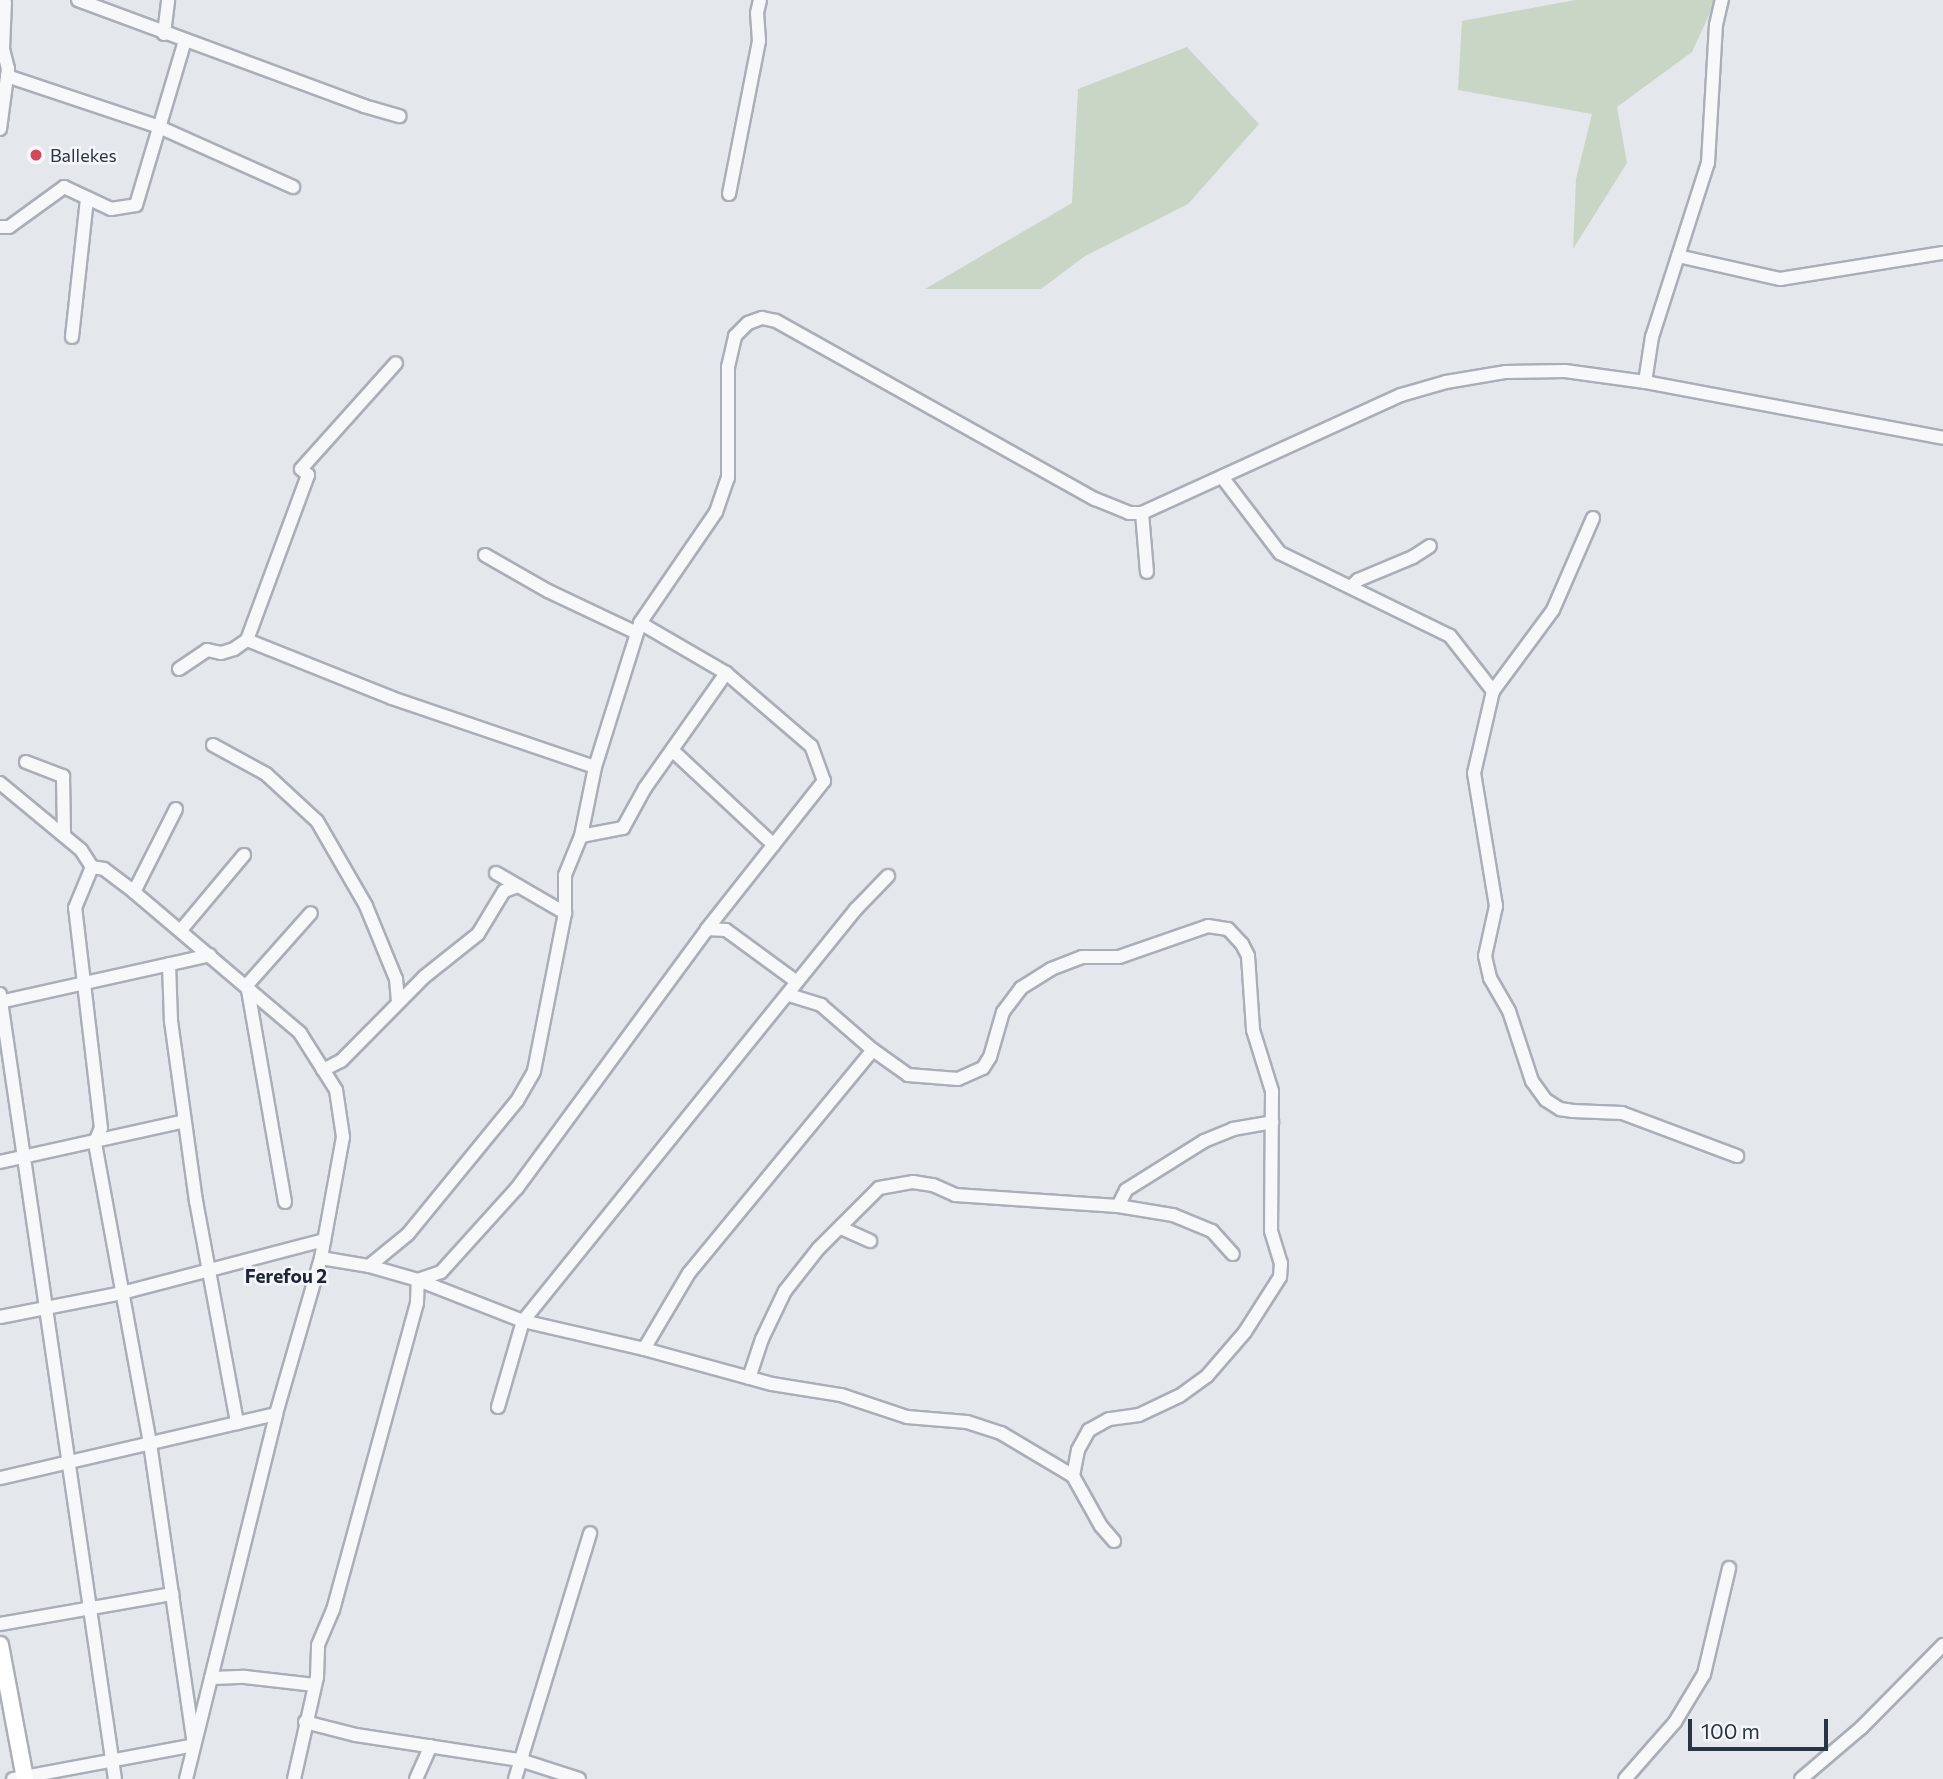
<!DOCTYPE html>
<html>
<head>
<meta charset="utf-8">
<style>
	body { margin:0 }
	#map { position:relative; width:1943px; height:1779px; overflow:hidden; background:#e4e7ec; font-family:Commissioner,sans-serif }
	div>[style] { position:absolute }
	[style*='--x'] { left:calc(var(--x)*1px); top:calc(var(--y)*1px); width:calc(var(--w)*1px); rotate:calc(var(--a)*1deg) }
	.green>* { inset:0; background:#c9d6c5 }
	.roads { filter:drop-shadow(2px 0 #a9aeb7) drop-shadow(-2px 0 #a9aeb7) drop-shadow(0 2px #a9aeb7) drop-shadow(0 -2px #a9aeb7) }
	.minor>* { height:12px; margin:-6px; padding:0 6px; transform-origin:6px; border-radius:6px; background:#f7f8fa }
	.major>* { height:16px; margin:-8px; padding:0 8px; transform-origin:8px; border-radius:8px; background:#fff }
	.dots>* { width:19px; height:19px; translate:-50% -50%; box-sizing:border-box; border:4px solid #f4f6f9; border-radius:50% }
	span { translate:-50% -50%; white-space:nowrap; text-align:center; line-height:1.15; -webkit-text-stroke:5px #f4f6f9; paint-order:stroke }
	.poi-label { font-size:18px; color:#2b3445 }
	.left { translate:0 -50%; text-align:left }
	.neighbourhood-label { font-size:19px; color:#1d2536; font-weight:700 }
	.scale { position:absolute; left:1688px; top:1719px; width:140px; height:32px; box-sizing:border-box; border:4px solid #2b3445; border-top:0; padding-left:9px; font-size:21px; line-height:24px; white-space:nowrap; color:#2b3445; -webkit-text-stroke:5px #f4f6f9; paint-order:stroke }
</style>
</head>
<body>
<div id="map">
	<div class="green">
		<i style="clip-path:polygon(1575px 0,1716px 0,1692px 52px,1617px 107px,1627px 163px,1573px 249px,1576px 179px,1592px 114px,1458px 90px,1462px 21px)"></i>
		<i style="clip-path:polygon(1187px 47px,1259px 124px,1188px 204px,1085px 256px,1041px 289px,925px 289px,1072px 203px,1078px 89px)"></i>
	</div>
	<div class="roads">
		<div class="minor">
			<i style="--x:78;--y:0;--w:305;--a:20.3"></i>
			<i style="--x:364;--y:106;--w:37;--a:16"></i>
			<i style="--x:164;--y:34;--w:34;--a:-83"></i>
			<i style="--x:7;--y:76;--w:160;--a:18.5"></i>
			<i style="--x:159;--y:127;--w:147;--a:24.1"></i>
			<i style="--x:0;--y:129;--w:61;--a:-82.4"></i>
			<i style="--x:8;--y:69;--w:21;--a:-104"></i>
			<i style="--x:3;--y:49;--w:47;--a:-87.6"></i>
			<i style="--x:729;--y:194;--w:156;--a:-78.9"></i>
			<i style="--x:759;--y:41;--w:28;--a:-94"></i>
			<i style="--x:757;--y:13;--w:13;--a:-77"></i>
			<i style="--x:0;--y:227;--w:9;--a:0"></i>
			<i style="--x:9;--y:227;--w:68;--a:-36"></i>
			<i style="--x:64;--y:187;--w:52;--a:25.1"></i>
			<i style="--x:111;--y:209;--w:25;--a:-9"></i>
			<i style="--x:136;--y:205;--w:171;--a:-73.4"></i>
			<i style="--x:1678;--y:256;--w:105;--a:12.7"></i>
			<i style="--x:1780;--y:279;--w:165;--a:-9.1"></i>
			<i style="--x:72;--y:337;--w:139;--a:-83.8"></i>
			<i style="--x:1645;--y:382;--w:46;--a:-81.2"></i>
			<i style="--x:1652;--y:337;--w:183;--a:-72.2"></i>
			<i style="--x:1708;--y:163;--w:138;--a:-86.7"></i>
			<i style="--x:1716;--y:25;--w:26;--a:-77"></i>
			<i style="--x:1222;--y:477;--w:96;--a:52.7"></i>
			<i style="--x:1280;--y:553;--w:189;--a:26"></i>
			<i style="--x:1450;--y:636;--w:70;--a:52"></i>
			<i style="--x:1142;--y:513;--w:59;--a:85.2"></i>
			<i style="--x:1593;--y:518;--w:100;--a:113.5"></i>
			<i style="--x:1553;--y:610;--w:101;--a:126.5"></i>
			<i style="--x:1493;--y:691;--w:84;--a:103"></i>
			<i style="--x:1474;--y:773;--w:135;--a:80.6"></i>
			<i style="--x:1496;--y:906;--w:51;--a:102.4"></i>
			<i style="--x:1485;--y:956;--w:23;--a:77"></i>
			<i style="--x:1490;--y:978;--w:38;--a:60"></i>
			<i style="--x:1509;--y:1011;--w:74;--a:71.8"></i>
			<i style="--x:1532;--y:1081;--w:24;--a:54"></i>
			<i style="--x:1546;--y:1100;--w:17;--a:33"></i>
			<i style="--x:1560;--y:1109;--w:13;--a:9"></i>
			<i style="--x:1573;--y:1111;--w:49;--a:2.3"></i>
			<i style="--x:1622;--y:1113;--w:123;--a:20.5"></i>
			<i style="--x:485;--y:555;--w:73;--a:29.7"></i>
			<i style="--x:548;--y:591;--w:98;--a:25.3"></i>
			<i style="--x:1351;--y:587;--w:10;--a:-45"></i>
			<i style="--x:1358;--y:580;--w:60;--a:-22.7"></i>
			<i style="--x:1413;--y:557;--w:20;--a:-33"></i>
			<i style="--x:247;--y:640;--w:156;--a:21.8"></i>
			<i style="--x:392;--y:698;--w:214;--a:18.8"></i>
			<i style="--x:179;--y:669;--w:34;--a:-34"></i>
			<i style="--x:207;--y:650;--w:14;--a:12"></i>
			<i style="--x:221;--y:653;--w:14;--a:-17"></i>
			<i style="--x:234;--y:649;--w:16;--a:-35"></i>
			<i style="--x:247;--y:640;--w:176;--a:-69.7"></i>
			<i style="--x:308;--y:475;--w:9;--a:-139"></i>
			<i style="--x:301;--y:469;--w:142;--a:-48.1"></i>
			<i style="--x:213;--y:745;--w:60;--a:28.7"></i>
			<i style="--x:266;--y:774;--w:69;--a:42.7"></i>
			<i style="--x:317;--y:821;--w:98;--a:60"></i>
			<i style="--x:366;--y:906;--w:79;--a:67.7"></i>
			<i style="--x:396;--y:979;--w:23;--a:85"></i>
			<i style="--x:672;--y:750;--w:139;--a:43"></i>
			<i style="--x:26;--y:762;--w:40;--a:21"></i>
			<i style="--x:63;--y:776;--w:59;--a:89"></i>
			<i style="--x:0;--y:783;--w:105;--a:39.6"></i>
			<i style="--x:81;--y:850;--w:20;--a:57"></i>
			<i style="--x:92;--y:867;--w:12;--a:9"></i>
			<i style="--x:104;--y:869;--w:38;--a:37"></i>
			<i style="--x:134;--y:892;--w:218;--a:40.3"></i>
			<i style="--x:300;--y:1033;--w:67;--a:57.7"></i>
			<i style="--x:336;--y:1090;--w:48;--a:81.5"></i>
			<i style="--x:343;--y:1137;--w:123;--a:100.3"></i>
			<i style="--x:321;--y:1258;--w:162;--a:106.1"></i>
			<i style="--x:276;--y:1414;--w:283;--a:166.9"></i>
			<i style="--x:581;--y:836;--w:43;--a:-10.8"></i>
			<i style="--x:623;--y:828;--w:46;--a:-61.2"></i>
			<i style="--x:645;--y:788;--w:141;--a:-54.8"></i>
			<i style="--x:496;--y:873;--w:80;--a:30.1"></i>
			<i style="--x:134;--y:892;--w:93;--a:-63.2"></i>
			<i style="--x:707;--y:929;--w:19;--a:3"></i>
			<i style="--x:726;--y:930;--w:88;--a:36.2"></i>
			<i style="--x:181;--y:930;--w:98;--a:-50"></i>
			<i style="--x:169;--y:964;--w:57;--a:88"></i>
			<i style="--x:171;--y:1021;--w:182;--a:82.1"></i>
			<i style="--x:196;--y:1201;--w:226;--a:79.5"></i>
			<i style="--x:0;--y:994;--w:793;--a:81.67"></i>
			<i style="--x:789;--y:995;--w:34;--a:17"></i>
			<i style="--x:821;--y:1005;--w:69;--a:40.9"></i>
			<i style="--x:873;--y:1050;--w:43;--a:35.5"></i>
			<i style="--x:908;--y:1075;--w:50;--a:4.6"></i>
			<i style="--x:958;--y:1079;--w:27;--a:-24"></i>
			<i style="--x:983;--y:1068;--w:13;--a:-58"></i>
			<i style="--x:990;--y:1057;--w:47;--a:-73.9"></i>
			<i style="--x:1003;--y:1012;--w:30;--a:-53"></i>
			<i style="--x:1021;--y:988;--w:36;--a:-32"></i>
			<i style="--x:1051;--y:969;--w:33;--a:-21"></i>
			<i style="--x:1082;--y:957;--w:37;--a:0"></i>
			<i style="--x:1119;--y:957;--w:94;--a:-19.2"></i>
			<i style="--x:1208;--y:926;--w:20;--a:9"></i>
			<i style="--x:1228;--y:929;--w:21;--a:47"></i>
			<i style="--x:1242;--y:944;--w:13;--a:63"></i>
			<i style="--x:1248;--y:956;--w:74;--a:86.1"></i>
			<i style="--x:1253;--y:1030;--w:64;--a:72.7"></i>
			<i style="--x:1272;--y:1091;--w:140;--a:90.4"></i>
			<i style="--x:1271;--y:1231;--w:34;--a:73"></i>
			<i style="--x:1281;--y:1263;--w:14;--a:94"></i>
			<i style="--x:1280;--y:1277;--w:65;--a:122.5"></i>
			<i style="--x:1245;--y:1332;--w:58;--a:130.8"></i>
			<i style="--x:1207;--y:1376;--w:34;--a:144"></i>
			<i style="--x:1179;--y:1396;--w:44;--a:154.6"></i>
			<i style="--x:1139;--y:1415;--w:30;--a:172"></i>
			<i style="--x:1109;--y:1419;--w:23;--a:151"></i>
			<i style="--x:1089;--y:1430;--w:23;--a:119"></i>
			<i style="--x:1078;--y:1450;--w:26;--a:101"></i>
			<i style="--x:0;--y:1002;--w:215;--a:-12.6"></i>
			<i style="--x:323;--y:1070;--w:20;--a:-27"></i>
			<i style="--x:341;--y:1061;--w:118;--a:-45.3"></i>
			<i style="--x:424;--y:977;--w:69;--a:-38.5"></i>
			<i style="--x:478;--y:934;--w:50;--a:-58.8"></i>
			<i style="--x:504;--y:891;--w:15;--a:-20"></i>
			<i style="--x:0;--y:1162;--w:189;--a:-12.5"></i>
			<i style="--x:285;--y:1202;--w:220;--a:-99.9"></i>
			<i style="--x:247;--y:985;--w:96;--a:-48.4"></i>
			<i style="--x:1118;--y:1206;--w:18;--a:-63"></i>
			<i style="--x:1126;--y:1190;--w:92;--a:-32.1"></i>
			<i style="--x:1204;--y:1141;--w:31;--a:-22"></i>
			<i style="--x:1233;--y:1129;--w:40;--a:-10"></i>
			<i style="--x:841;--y:1228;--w:32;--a:24"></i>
			<i style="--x:321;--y:1258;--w:49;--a:9.5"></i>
			<i style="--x:369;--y:1266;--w:51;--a:15.9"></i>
			<i style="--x:418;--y:1280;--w:113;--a:21.3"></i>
			<i style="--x:523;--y:1321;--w:124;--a:13"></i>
			<i style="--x:644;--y:1349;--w:133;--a:15.3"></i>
			<i style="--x:772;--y:1384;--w:70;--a:9.1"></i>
			<i style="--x:841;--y:1395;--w:70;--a:18.4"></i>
			<i style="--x:907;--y:1417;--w:60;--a:4.8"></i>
			<i style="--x:967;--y:1422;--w:36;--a:18"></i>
			<i style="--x:1001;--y:1433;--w:84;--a:30.8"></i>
			<i style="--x:1073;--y:1476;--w:57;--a:60.8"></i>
			<i style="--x:1101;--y:1526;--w:20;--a:49"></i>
			<i style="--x:369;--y:1266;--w:50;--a:-39.4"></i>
			<i style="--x:408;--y:1234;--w:172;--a:-50.7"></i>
			<i style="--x:517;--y:1101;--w:34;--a:-60"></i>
			<i style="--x:534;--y:1071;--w:161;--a:-78.9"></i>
			<i style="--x:565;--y:913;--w:38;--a:-90"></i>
			<i style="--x:565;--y:875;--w:42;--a:-67.7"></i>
			<i style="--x:581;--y:836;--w:70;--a:-78.5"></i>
			<i style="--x:595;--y:767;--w:151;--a:-72.6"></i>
			<i style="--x:640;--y:623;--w:135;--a:-55.6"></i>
			<i style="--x:716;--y:512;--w:36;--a:-71"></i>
			<i style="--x:728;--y:478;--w:111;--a:-90"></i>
			<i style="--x:728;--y:367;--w:32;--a:-77"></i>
			<i style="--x:735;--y:336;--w:18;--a:-45"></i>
			<i style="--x:748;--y:323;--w:15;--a:-20"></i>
			<i style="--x:762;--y:318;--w:14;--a:12"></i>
			<i style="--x:776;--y:321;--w:365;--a:29.2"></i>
			<i style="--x:1095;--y:499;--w:37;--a:22"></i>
			<i style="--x:1129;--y:513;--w:13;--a:0"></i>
			<i style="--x:1142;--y:513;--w:285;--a:-24.5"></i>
			<i style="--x:1401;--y:395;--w:47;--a:-16.1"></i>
			<i style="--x:1446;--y:382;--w:61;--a:-9.5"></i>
			<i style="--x:1506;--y:372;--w:59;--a:-1"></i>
			<i style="--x:1565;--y:371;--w:81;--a:7.8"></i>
			<i style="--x:1645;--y:382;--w:303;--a:10.6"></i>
			<i style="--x:0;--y:1317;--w:124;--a:-11.1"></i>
			<i style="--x:122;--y:1293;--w:209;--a:-14.7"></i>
			<i style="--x:644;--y:1349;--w:88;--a:-59.4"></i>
			<i style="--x:689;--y:1273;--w:289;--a:-50.5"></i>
			<i style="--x:749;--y:1378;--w:41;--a:-71.6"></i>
			<i style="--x:762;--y:1339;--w:53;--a:-64.4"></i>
			<i style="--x:785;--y:1291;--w:53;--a:-51.8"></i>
			<i style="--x:818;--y:1249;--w:86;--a:-45"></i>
			<i style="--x:879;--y:1188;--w:35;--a:-10"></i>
			<i style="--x:913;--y:1182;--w:20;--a:9"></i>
			<i style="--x:933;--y:1185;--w:24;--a:24"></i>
			<i style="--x:955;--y:1195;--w:163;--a:3.9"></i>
			<i style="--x:1118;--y:1206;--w:56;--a:9.3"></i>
			<i style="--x:1173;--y:1215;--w:42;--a:22.3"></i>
			<i style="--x:1212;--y:1231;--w:31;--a:48"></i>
			<i style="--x:498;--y:1407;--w:90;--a:-73.8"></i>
			<i style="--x:523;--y:1321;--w:530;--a:-51.05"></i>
			<i style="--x:856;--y:909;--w:46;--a:-45.9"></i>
			<i style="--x:0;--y:1624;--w:175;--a:-9.9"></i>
			<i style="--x:211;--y:1678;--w:34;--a:-2"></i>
			<i style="--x:245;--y:1677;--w:70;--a:6.5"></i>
			<i style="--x:305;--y:1722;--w:53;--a:14.3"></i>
			<i style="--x:356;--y:1735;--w:166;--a:8.7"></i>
			<i style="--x:520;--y:1760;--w:62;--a:17.9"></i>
			<i style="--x:13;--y:1779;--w:184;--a:-10.6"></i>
			<i style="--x:194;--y:1745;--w:305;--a:-98.3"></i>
			<i style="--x:150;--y:1443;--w:306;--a:-100.4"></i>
			<i style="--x:95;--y:1142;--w:15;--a:-67"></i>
			<i style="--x:101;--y:1128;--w:222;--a:-96.7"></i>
			<i style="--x:75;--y:908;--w:44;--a:-67.5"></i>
			<i style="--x:186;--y:1779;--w:376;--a:-76.1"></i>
			<i style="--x:294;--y:1779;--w:105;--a:-77.3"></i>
			<i style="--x:317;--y:1677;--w:32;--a:-88"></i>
			<i style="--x:318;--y:1645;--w:38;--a:-67"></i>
			<i style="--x:333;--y:1610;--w:318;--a:-74.7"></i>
			<i style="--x:417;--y:1303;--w:23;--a:-88"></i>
			<i style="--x:418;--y:1280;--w:24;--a:-19"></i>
			<i style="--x:441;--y:1272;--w:113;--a:-47.9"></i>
			<i style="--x:517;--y:1188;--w:321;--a:-53.7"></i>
			<i style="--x:707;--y:929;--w:189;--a:-51.7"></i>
			<i style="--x:824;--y:781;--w:37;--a:-110"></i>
			<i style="--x:811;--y:746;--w:112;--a:-139.3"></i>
			<i style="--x:726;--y:673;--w:99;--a:-149.8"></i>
			<i style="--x:416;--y:1779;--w:36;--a:-66"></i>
			<i style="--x:515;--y:1779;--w:257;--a:-73"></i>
			<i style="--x:1625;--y:1779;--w:76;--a:-48.7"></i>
			<i style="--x:1675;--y:1722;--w:56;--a:-58.9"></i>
			<i style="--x:1704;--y:1674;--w:109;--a:-76.7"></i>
			<i style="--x:1801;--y:1779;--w:79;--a:-40.4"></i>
			<i style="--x:1861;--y:1728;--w:117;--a:-45.3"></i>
		</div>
		<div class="major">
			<i style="--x:0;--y:1645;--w:136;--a:79.4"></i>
		</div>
	</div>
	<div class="dots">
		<i style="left:36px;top:155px;background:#d1495b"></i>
	</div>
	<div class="poi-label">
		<span class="left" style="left:50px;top:155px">Ballekes</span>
	</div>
	<div class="neighbourhood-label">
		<span style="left:286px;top:1276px">Ferefou 2</span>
	</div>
	<div class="scale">100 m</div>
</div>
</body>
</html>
